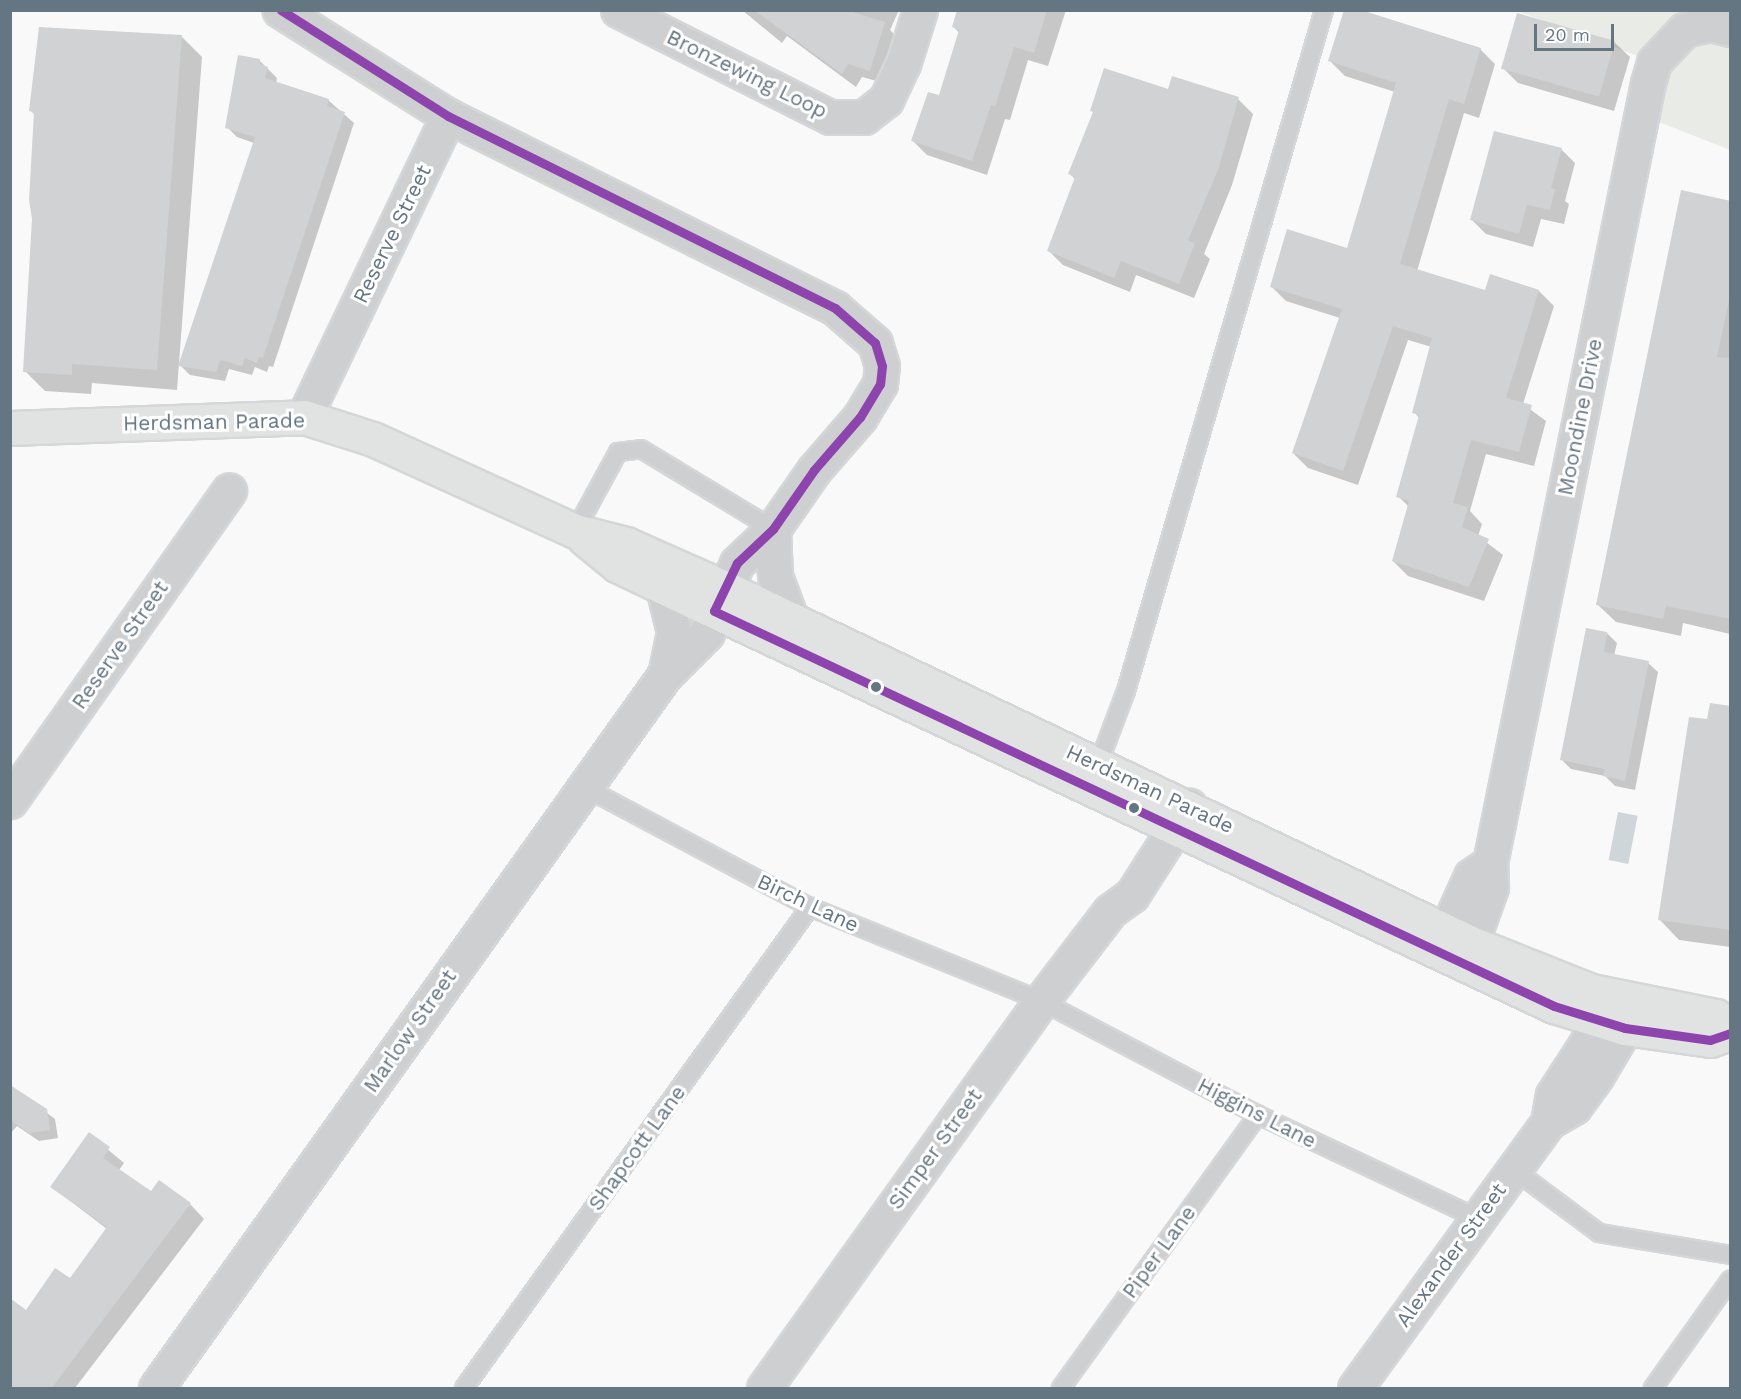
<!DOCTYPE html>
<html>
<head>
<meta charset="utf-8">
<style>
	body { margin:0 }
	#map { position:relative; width:1741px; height:1399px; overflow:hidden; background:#f9f9f9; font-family:"Work Sans",sans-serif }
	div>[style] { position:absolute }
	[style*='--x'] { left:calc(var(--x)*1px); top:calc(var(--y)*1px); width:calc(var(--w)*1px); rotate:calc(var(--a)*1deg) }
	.green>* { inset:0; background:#e8ebe6 }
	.water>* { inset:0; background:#ced6d9; transform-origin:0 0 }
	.shadow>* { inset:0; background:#0003 }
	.building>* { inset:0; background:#d0d2d3; transform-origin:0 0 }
	.roads { filter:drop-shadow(2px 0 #d5d6d7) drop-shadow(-2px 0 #d5d6d7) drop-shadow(0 2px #d5d6d7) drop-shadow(0 -2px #d5d6d7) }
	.lane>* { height:16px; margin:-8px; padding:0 8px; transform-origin:8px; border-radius:8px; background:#cecfd0 }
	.street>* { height:33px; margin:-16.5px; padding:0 16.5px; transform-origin:16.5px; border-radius:16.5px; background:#cecfd0 }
	.secondary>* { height:33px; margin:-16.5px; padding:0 16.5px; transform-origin:16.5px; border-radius:16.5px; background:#e1e2e2 }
	.bus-1>* { height:9px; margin:-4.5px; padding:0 4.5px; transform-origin:4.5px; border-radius:4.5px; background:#8e44ad }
	.dots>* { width:16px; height:16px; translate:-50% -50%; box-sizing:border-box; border:3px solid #fff; border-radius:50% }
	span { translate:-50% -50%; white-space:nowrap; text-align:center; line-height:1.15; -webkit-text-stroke:6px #fff; paint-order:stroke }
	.street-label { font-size:21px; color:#657683 }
	.frame { position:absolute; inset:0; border:12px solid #657683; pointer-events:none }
	.scale { position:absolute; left:1534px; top:24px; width:80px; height:27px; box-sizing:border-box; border:3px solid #657683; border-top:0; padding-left:8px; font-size:18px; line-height:21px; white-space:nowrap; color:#657683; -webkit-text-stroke:4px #fff; paint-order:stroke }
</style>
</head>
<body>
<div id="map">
	<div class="green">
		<i style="clip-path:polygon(1517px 11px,1730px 11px,1730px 150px,1659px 122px,1654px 62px)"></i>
	</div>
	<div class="water">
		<i style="left:1618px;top:812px;width:20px;height:49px;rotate:11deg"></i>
	</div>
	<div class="shadow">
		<i style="clip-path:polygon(742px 10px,835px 10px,849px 20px,854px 10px,899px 10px,890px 30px,897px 37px,884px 83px,862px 77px,856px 87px,787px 36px,782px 43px)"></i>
		<i style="clip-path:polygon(959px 10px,1066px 10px,1048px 66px,1028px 60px,1010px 120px,1005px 119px,987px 175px,927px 155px,913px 141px,940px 97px,959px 33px,954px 27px)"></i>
		<i style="clip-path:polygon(182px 37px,202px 57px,177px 390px,92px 383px,91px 394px,45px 391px,25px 371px,34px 219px,35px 115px,31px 111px)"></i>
		<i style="clip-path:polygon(1614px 42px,1630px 57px,1614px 111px,1518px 83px,1503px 68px)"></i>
		<i style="clip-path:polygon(1480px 49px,1495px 64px,1479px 118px,1464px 113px,1417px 271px,1486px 292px,1491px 276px,1539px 291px,1554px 306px,1523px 404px,1546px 421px,1534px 466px,1486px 454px,1470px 511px,1482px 524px,1478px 536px,1503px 555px,1484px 601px,1408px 576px,1393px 561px,1409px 507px,1398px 496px,1420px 419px,1414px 412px,1432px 347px,1408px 340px,1358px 485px,1308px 468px,1293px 453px,1340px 318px,1286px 301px,1271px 286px,1348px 250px,1395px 92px,1345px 76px,1330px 61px)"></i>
		<i style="clip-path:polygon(260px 61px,277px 78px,276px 83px,328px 100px,354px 123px,273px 367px,269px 366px,267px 372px,255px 367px,252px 375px,229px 369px,225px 381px,190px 375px,180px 365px,254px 143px,237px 137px,227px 127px)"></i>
		<i style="clip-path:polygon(1169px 91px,1238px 99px,1253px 114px,1232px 185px,1204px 254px,1210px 259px,1194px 298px,1136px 275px,1130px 292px,1063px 265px,1048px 250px,1076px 180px,1070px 174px)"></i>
		<i style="clip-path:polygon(1561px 149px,1575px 163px,1565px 201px,1569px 204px,1564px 224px,1541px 219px,1533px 247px,1486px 234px,1472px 220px)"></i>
		<i style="clip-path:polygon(1730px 202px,1730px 634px,1683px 623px,1681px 636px,1616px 622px,1598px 605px)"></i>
		<i style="clip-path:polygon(1607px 633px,1617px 643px,1614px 656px,1648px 663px,1658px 672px,1635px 790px,1615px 786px,1605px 776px,1571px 769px,1561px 759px)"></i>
		<i style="clip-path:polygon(1730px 708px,1730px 947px,1679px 940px,1659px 919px,1709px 721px)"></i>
		<i style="clip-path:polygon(10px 1085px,55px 1119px,58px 1138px,39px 1141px,17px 1126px,10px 1134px)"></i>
		<i style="clip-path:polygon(89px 1134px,124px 1163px,119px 1170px,152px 1193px,190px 1204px,204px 1219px,75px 1388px,10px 1388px,26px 1312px,70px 1280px,107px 1229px,52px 1187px)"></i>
	</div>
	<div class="building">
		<i style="clip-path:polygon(754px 10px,846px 10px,885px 22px,870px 71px,848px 64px,842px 74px)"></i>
		<i style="clip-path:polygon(957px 10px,1047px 10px,1034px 53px,1014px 47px,995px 107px,991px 105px,972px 161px,911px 141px,928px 92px,939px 95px,959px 30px,952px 27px)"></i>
		<i style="clip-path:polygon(1344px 10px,1361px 10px,1481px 48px,1464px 104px,1449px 99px,1400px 264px,1485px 290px,1490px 274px,1539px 290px,1506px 398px,1532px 405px,1519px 452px,1471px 440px,1453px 503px,1468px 507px,1462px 527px,1489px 539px,1469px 587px,1392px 561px,1409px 501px,1396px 497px,1419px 415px,1412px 413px,1432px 338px,1393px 326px,1343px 471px,1292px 453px,1342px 309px,1270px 287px,1287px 229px,1347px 248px,1396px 83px,1328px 61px)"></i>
		<i style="left:1517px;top:13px;width:102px;height:58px;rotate:16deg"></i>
		<i style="clip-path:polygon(39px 27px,182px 35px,157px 370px,72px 364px,72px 375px,23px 372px,32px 219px,29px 200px,34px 112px,29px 111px)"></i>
		<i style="clip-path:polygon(238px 55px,260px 59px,260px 64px,268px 67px,265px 78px,329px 99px,327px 106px,345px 112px,263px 358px,259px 357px,257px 363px,245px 358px,242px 366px,220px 360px,216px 372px,178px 366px,255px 137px,225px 128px)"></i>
		<i style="clip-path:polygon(1104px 68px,1168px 89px,1172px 76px,1239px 97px,1218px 170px,1188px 240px,1195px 243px,1179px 284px,1121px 261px,1114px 278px,1047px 251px,1075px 177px,1068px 174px,1093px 112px,1090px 111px)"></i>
		<i style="clip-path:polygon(1494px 131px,1562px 148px,1551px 188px,1555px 189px,1550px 210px,1527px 205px,1519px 234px,1470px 220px)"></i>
		<i style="clip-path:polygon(1681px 190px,1731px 201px,1731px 291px,1717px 357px,1731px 358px,1731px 619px,1666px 606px,1663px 619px,1596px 605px)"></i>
		<i style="clip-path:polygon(1586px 628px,1607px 632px,1604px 652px,1649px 661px,1625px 781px,1603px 776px,1605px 769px,1560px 760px)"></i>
		<i style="clip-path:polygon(1710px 703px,1731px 706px,1731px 930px,1658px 920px,1689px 717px,1707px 719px)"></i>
		<i style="clip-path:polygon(10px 1085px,47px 1109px,50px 1130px,29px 1133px,10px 1120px)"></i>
		<i style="clip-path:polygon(89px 1132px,110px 1147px,103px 1158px,151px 1191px,159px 1180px,191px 1203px,51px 1389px,10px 1389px,10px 1298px,26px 1310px,55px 1268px,70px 1278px,107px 1227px,50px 1187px)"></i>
	</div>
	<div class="roads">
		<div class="lane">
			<i style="--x:575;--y:531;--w:90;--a:-61.4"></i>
			<i style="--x:618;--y:452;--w:23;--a:-7"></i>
			<i style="--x:641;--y:449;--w:154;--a:31.2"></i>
			<i style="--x:1098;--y:765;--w:79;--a:-69.3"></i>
			<i style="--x:1126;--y:691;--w:709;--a:-73.79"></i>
			<i style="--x:584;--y:787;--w:256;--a:28"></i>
			<i style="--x:810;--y:907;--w:249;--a:22.1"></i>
			<i style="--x:1041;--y:1001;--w:245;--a:27.7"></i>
			<i style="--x:1258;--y:1115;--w:242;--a:25.2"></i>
			<i style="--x:1513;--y:1169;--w:107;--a:36.7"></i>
			<i style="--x:1599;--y:1233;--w:133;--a:9.5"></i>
			<i style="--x:464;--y:1388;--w:593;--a:-54.27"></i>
			<i style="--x:1061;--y:1388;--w:337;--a:-54.2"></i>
			<i style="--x:1653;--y:1388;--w:133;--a:-54.5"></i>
		</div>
		<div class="street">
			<i style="--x:618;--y:10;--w:237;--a:26.8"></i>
			<i style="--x:830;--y:117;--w:34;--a:0"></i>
			<i style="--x:864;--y:117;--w:28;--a:-38"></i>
			<i style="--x:886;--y:100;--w:40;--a:-65"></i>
			<i style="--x:903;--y:64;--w:57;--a:-72.5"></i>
			<i style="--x:304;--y:417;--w:334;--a:-64.4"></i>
			<i style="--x:773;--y:529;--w:47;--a:87.6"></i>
			<i style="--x:775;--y:576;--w:46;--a:69.6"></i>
			<i style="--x:663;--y:587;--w:46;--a:76.3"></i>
			<i style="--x:674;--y:632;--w:44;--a:101.8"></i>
			<i style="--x:10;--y:801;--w:380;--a:-54.8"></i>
			<i style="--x:1437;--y:951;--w:82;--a:-65.6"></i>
			<i style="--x:1471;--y:876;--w:23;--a:-34"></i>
			<i style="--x:1464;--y:963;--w:81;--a:-70.4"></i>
			<i style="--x:1491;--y:887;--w:24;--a:-92"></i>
			<i style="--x:1490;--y:863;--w:796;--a:-78.55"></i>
			<i style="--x:1648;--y:83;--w:22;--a:-74"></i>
			<i style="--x:1654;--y:62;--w:44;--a:-46.8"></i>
			<i style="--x:1684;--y:30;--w:28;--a:-13"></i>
			<i style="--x:1711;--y:24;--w:20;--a:15"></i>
			<i style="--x:1548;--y:1122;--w:27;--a:-80"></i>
			<i style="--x:1553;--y:1095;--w:61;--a:-57.1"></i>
			<i style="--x:1586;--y:1044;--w:53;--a:-65.4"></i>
			<i style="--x:156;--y:1388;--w:876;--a:-54.48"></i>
			<i style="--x:665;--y:675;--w:59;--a:-45"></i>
			<i style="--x:707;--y:633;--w:76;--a:-66.8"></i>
			<i style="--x:737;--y:563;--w:50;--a:-43.4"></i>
			<i style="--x:773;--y:529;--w:72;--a:-55.2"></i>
			<i style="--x:814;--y:470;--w:70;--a:-49"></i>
			<i style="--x:860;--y:417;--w:39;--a:-59"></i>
			<i style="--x:880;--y:384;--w:18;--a:-84"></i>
			<i style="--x:882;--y:366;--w:24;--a:-107"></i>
			<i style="--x:875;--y:343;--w:53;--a:-138.8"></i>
			<i style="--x:835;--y:308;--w:432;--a:-153.6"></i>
			<i style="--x:448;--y:116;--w:199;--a:-147.8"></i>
			<i style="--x:764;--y:1388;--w:476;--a:-54.4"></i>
			<i style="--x:1041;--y:1001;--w:113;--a:-52.5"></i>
			<i style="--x:1110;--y:911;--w:27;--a:-36"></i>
			<i style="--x:1132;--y:895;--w:106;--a:-57.4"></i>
			<i style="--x:1355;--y:1388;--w:329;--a:-54"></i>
			<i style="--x:1548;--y:1122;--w:30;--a:-30"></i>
			<i style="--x:1574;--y:1107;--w:39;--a:-54"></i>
			<i style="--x:1597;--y:1075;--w:55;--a:-59.2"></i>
			<i style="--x:1625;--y:1028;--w:27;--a:-70"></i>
		</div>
		<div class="secondary">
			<i style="--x:10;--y:428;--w:294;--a:-2.1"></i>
			<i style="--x:304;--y:417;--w:72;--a:17.7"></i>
			<i style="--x:373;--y:439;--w:222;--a:24.5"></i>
			<i style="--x:575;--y:531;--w:53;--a:14.3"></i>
			<i style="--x:626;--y:544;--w:108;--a:24"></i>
			<i style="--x:725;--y:588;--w:826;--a:25.45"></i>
			<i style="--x:1471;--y:943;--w:129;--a:21.8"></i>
			<i style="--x:1591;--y:991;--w:127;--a:11.3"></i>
			<i style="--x:1716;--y:1016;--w:17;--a:33"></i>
			<i style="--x:584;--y:538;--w:43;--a:39.3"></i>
			<i style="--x:617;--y:565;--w:51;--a:25.6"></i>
			<i style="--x:663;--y:587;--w:985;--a:25.19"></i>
			<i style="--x:1554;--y:1006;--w:74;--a:17.2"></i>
			<i style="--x:1625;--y:1028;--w:86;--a:8"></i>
			<i style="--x:1710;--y:1040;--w:21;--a:-19"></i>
		</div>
	</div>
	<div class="bus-1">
		<i style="--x:281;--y:10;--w:198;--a:32.4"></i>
		<i style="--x:448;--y:116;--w:432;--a:26.4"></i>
		<i style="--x:835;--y:308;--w:53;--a:41.2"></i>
		<i style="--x:875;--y:343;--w:24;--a:73"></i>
		<i style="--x:882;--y:366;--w:18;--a:96"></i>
		<i style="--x:880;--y:384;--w:39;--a:121"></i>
		<i style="--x:860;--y:417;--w:70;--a:131"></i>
		<i style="--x:814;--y:470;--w:72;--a:124.8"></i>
		<i style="--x:773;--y:529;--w:50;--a:136.6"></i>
		<i style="--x:737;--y:563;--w:53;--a:115.6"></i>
		<i style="--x:714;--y:611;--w:928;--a:25.18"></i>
		<i style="--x:1554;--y:1006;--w:74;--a:17.2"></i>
		<i style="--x:1625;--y:1028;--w:86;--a:8"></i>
		<i style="--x:1710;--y:1040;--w:21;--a:-19"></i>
	</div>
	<div class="dots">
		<i style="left:876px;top:687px;background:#657683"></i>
		<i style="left:1134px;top:808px;background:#657683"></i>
	</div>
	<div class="street-label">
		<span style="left:747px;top:74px;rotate:26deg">Bronzewing Loop</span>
		<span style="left:392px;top:234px;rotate:-64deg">Reserve Street</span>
		<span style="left:1580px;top:417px;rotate:-79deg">Moondine Drive</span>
		<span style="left:214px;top:422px;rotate:-1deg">Herdsman Parade</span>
		<span style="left:120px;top:645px;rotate:-55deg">Reserve Street</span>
		<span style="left:1150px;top:789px;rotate:25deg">Herdsman Parade</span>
		<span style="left:808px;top:903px;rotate:25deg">Birch Lane</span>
		<span style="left:410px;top:1031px;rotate:-55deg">Marlow Street</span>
		<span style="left:1257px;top:1113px;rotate:27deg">Higgins Lane</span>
		<span style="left:637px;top:1148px;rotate:-54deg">Shapcott Lane</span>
		<span style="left:935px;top:1149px;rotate:-54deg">Simper Street</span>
		<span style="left:1159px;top:1252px;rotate:-54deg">Piper Lane</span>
		<span style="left:1451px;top:1255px;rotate:-54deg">Alexander Street</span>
	</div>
	<div class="frame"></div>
	<div class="scale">20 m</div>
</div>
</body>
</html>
